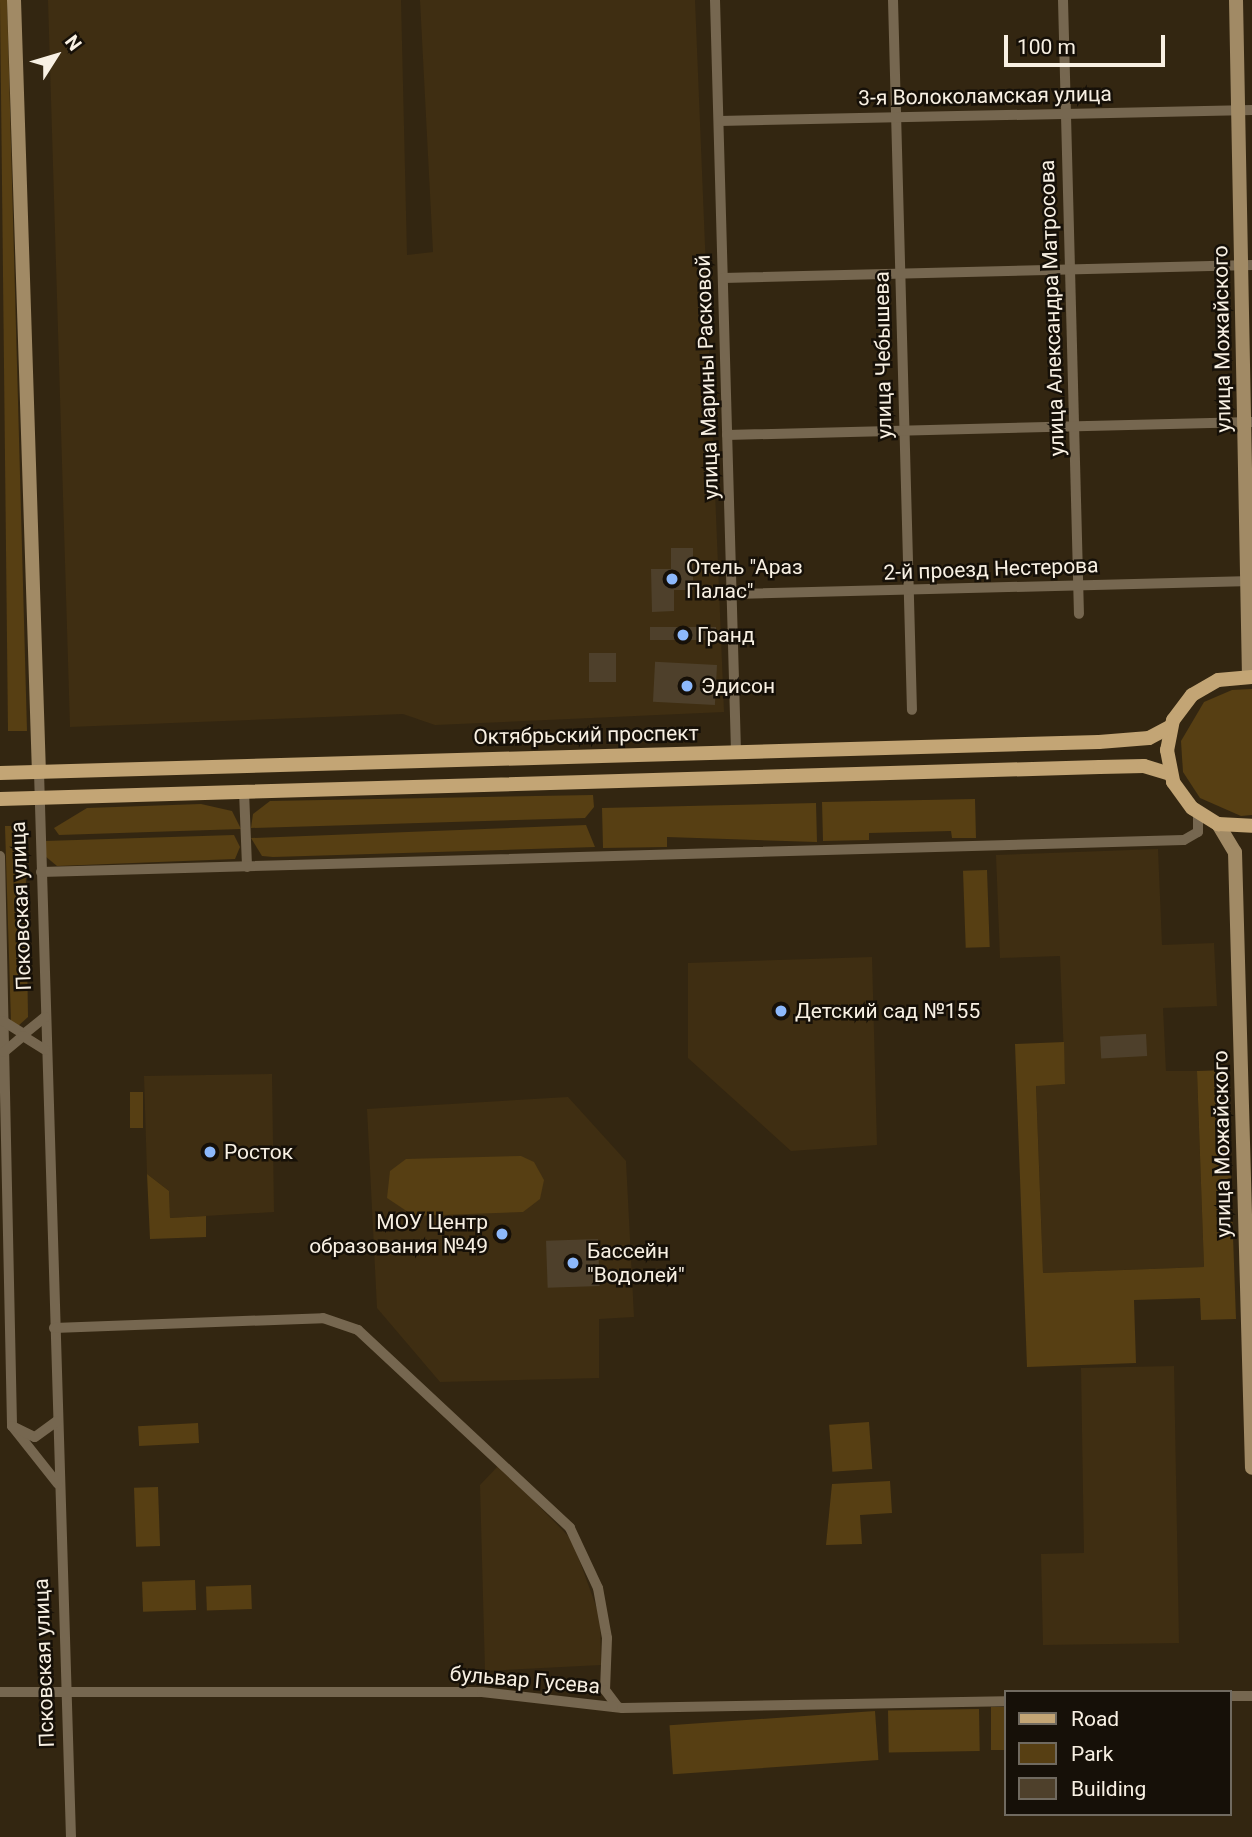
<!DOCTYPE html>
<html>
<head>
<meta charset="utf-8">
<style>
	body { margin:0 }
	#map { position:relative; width:1252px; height:1837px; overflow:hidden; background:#332611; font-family:Roboto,sans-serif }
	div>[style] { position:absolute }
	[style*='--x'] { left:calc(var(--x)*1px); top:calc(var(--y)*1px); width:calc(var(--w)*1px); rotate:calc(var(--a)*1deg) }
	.built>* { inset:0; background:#3f2e12 }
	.green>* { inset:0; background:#573f13; transform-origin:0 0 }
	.building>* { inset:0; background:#4e402b; transform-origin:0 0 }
	.street>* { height:10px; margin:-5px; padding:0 5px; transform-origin:5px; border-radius:5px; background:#766750 }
	.secondary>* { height:14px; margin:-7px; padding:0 7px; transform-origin:7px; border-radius:7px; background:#a18a65 }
	.primary>* { height:14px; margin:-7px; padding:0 7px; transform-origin:7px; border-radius:7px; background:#c3a575 }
	.dots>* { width:19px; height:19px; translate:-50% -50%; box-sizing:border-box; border:4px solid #161008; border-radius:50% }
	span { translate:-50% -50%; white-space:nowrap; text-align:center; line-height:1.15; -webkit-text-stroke:5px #161008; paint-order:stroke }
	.street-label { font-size:21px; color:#f8f0e3 }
	.poi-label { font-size:21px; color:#f8f0e3 }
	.left { translate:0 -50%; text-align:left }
	.right { translate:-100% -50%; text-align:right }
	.legend { position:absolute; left:1004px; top:1690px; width:228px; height:126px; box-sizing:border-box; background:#161008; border:2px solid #706a60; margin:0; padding:9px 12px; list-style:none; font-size:21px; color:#f8f0e3 }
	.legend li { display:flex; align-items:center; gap:14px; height:35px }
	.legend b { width:35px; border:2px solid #706a60 }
	.north { position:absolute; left:21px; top:21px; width:70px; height:70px; -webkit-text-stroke:5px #161008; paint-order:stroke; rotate:53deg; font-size:19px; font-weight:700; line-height:28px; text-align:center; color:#f8f0e3 }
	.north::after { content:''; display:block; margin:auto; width:24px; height:32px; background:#f8f0e3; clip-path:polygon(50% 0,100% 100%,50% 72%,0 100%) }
	.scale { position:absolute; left:1004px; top:35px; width:161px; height:32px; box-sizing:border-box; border:4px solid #f8f0e3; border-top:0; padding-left:9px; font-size:21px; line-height:24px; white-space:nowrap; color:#f8f0e3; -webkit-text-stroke:5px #161008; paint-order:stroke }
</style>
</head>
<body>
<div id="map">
	<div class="built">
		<i style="clip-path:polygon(48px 0,401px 0,407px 255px,433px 252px,420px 0,695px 0,724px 712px,435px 725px,403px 714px,70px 727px)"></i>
		<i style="clip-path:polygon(1158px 849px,1162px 945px,1214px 943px,1217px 1006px,1163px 1008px,1166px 1071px,1197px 1071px,1204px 1267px,1043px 1273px,1036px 1085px,1065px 1084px,1060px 956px,1000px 958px,996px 855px)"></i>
		<i style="clip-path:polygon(872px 957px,877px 1145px,791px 1151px,688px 1058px,688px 963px)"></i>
		<i style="clip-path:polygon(272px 1074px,274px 1212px,170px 1218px,169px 1191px,147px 1174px,144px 1076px)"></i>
		<i style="clip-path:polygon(568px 1097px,626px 1161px,634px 1317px,599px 1319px,599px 1378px,440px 1382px,377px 1308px,367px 1109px)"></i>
		<i style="clip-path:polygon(1174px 1366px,1179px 1643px,1043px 1645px,1041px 1554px,1084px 1553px,1081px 1368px)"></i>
		<i style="clip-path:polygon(499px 1465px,572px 1540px,600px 1617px,601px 1665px,485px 1671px,480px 1485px)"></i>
	</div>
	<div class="green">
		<i style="clip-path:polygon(0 0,7px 0,27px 731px,8px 731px)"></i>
		<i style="clip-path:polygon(1252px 689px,1252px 815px,1241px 816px,1200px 798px,1183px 772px,1181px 741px,1204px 702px,1232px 690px)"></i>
		<i style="clip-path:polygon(593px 795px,594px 807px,585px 818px,251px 828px,253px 814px,270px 801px)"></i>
		<i style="clip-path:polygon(975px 799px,976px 838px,952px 838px,951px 831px,869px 833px,869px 840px,823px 841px,822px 802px)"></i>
		<i style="clip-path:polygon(816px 803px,817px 842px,667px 837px,667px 847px,603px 848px,602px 808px)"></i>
		<i style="clip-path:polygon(201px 804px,232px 811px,241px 829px,59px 835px,54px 828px,87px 808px)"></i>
		<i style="clip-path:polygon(586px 825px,595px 847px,273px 857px,262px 856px,251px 838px)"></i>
		<i style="clip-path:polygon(5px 826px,25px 826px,28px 1017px,17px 1027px,11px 1022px)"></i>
		<i style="clip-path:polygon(234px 835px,240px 847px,235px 859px,57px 866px,45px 856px,45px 841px)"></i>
		<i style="left:987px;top:870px;width:77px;height:24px;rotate:88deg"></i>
		<i style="clip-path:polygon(1064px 1042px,1065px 1084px,1036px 1086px,1043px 1273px,1204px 1267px,1197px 1071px,1227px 1070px,1236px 1319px,1201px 1320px,1200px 1298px,1134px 1300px,1136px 1363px,1027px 1367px,1015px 1044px)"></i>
		<i style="left:130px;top:1092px;width:13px;height:36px"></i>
		<i style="clip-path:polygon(521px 1156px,534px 1162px,544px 1180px,540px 1199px,523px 1212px,414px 1216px,387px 1198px,390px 1171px,406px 1159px)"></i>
		<i style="clip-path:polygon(147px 1174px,169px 1191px,170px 1218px,206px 1216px,206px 1237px,150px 1239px)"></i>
		<i style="left:869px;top:1422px;width:47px;height:40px;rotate:86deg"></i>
		<i style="left:198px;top:1423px;width:20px;height:60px;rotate:87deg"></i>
		<i style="clip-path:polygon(890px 1481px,892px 1513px,860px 1515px,862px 1544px,826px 1545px,832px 1484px)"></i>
		<i style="left:158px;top:1487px;width:59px;height:24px;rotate:88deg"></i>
		<i style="left:195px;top:1580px;width:30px;height:53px;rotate:88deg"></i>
		<i style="left:251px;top:1585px;width:24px;height:45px;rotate:88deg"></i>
		<i style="left:991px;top:1707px;width:14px;height:43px"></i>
		<i style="left:979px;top:1709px;width:42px;height:91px;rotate:89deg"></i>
		<i style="left:875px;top:1711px;width:49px;height:206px;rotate:86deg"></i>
	</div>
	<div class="building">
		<i style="clip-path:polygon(671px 548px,693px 548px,693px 590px,674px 590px,674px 611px,652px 612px,651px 569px,671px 569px)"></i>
		<i style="left:716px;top:627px;width:13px;height:66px;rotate:90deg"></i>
		<i style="left:589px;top:653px;width:27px;height:29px"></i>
		<i style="left:717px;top:665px;width:40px;height:62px;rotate:93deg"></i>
		<i style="left:1146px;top:1034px;width:22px;height:46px;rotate:87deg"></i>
		<i style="left:598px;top:1239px;width:47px;height:52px;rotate:88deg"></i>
	</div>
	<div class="street">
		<i style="--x:715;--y:0;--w:753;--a:88.4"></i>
		<i style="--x:893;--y:0;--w:710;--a:88.47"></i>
		<i style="--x:1063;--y:0;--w:614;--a:88.51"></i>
		<i style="--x:719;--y:121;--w:533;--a:-1.18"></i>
		<i style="--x:723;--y:278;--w:529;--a:-1.41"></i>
		<i style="--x:727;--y:435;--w:525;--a:-1.42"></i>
		<i style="--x:732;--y:594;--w:520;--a:-1.43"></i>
		<i style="--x:39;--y:772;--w:1065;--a:88.28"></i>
		<i style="--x:244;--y:791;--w:76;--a:87.7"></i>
		<i style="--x:0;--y:856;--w:570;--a:88.79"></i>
		<i style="--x:12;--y:1426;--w:74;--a:51.6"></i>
		<i style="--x:41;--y:872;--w:1143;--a:-1.6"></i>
		<i style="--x:1184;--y:840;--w:16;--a:-30"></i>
		<i style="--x:1198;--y:832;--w:19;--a:-90"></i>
		<i style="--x:3;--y:1021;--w:25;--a:32"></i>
		<i style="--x:24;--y:1034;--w:27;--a:-39"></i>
		<i style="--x:4;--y:1052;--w:25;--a:-40"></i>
		<i style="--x:23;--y:1036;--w:26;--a:32"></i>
		<i style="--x:54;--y:1328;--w:269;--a:-2.1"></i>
		<i style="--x:323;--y:1318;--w:37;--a:19"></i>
		<i style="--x:358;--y:1330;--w:290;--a:43"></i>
		<i style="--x:570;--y:1528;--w:66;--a:65"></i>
		<i style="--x:598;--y:1588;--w:51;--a:79.8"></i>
		<i style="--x:607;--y:1638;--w:52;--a:92.2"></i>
		<i style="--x:605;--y:1690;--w:21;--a:53"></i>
		<i style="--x:12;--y:1426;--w:25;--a:26"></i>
		<i style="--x:35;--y:1437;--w:27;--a:-36"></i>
		<i style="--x:0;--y:1692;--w:482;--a:0"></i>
		<i style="--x:482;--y:1692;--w:141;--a:6.5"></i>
		<i style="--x:622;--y:1708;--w:383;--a:-1"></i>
		<i style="--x:1229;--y:1696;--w:23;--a:0"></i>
	</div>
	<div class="secondary">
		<i style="--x:14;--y:0;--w:772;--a:88.15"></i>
		<i style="--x:1236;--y:0;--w:676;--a:88.9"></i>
		<i style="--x:1218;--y:824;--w:33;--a:59"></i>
		<i style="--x:1235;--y:852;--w:616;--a:88.42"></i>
	</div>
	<div class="primary">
		<i style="--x:1252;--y:677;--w:34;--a:175"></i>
		<i style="--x:1218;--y:680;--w:30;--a:150"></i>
		<i style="--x:1192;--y:695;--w:31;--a:127"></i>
		<i style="--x:1173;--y:720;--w:31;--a:101"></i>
		<i style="--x:1167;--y:750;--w:33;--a:79"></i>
		<i style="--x:1173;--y:782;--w:32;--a:54"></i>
		<i style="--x:1192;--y:808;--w:31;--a:32"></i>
		<i style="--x:1218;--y:824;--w:34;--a:3"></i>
		<i style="--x:0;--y:773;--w:1099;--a:-1.62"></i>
		<i style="--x:1099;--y:742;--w:50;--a:-4.6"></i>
		<i style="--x:1149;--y:738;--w:24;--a:-28"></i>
		<i style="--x:0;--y:799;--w:1100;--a:-1.67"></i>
		<i style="--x:1100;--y:767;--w:44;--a:-1.3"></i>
		<i style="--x:1144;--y:766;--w:27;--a:17"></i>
	</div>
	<div class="dots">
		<i style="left:672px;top:579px;background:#8db9fc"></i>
		<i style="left:683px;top:635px;background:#8db9fc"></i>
		<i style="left:687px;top:686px;background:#8db9fc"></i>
		<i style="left:781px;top:1011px;background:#8db9fc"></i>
		<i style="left:210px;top:1152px;background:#8db9fc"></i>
		<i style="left:502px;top:1234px;background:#8db9fc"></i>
		<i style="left:573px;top:1263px;background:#8db9fc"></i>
	</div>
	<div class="street-label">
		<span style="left:985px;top:96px;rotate:-1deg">3-я Волоколамская улица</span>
		<span style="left:1052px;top:308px;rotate:-92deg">улица Александра Матросова</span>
		<span style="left:1222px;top:339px;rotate:-91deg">улица Можайского</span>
		<span style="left:883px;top:355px;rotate:-91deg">улица Чебышева</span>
		<span style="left:707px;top:377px;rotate:-92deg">улица Марины Расковой</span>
		<span style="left:991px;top:569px;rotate:-2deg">2-й проезд Нестерова</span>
		<span style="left:586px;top:735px;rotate:-1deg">Октябрьский проспект</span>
		<span style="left:21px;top:906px;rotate:-92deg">Псковская улица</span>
		<span style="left:1222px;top:1144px;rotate:-91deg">улица Можайского</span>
		<span style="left:44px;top:1663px;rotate:-92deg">Псковская улица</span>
		<span style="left:525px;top:1680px;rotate:5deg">бульвар Гусева</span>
	</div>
	<div class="poi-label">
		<span class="left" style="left:686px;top:579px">Отель "Араз<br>Палас"</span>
		<span class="left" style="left:697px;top:635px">Гранд</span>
		<span class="left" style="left:701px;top:686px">Эдисон</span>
		<span class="left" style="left:795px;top:1011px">Детский сад №155</span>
		<span class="left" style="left:224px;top:1152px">Росток</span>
		<span class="right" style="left:488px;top:1234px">МОУ Центр<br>образования №49</span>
		<span class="left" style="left:587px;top:1263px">Бассейн<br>"Водолей"</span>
	</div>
	<ul class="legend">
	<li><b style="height:9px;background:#c3a575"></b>Road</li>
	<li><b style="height:19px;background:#573f13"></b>Park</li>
	<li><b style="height:19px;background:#4e402b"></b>Building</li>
	</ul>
	<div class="north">N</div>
	<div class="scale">100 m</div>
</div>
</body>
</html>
